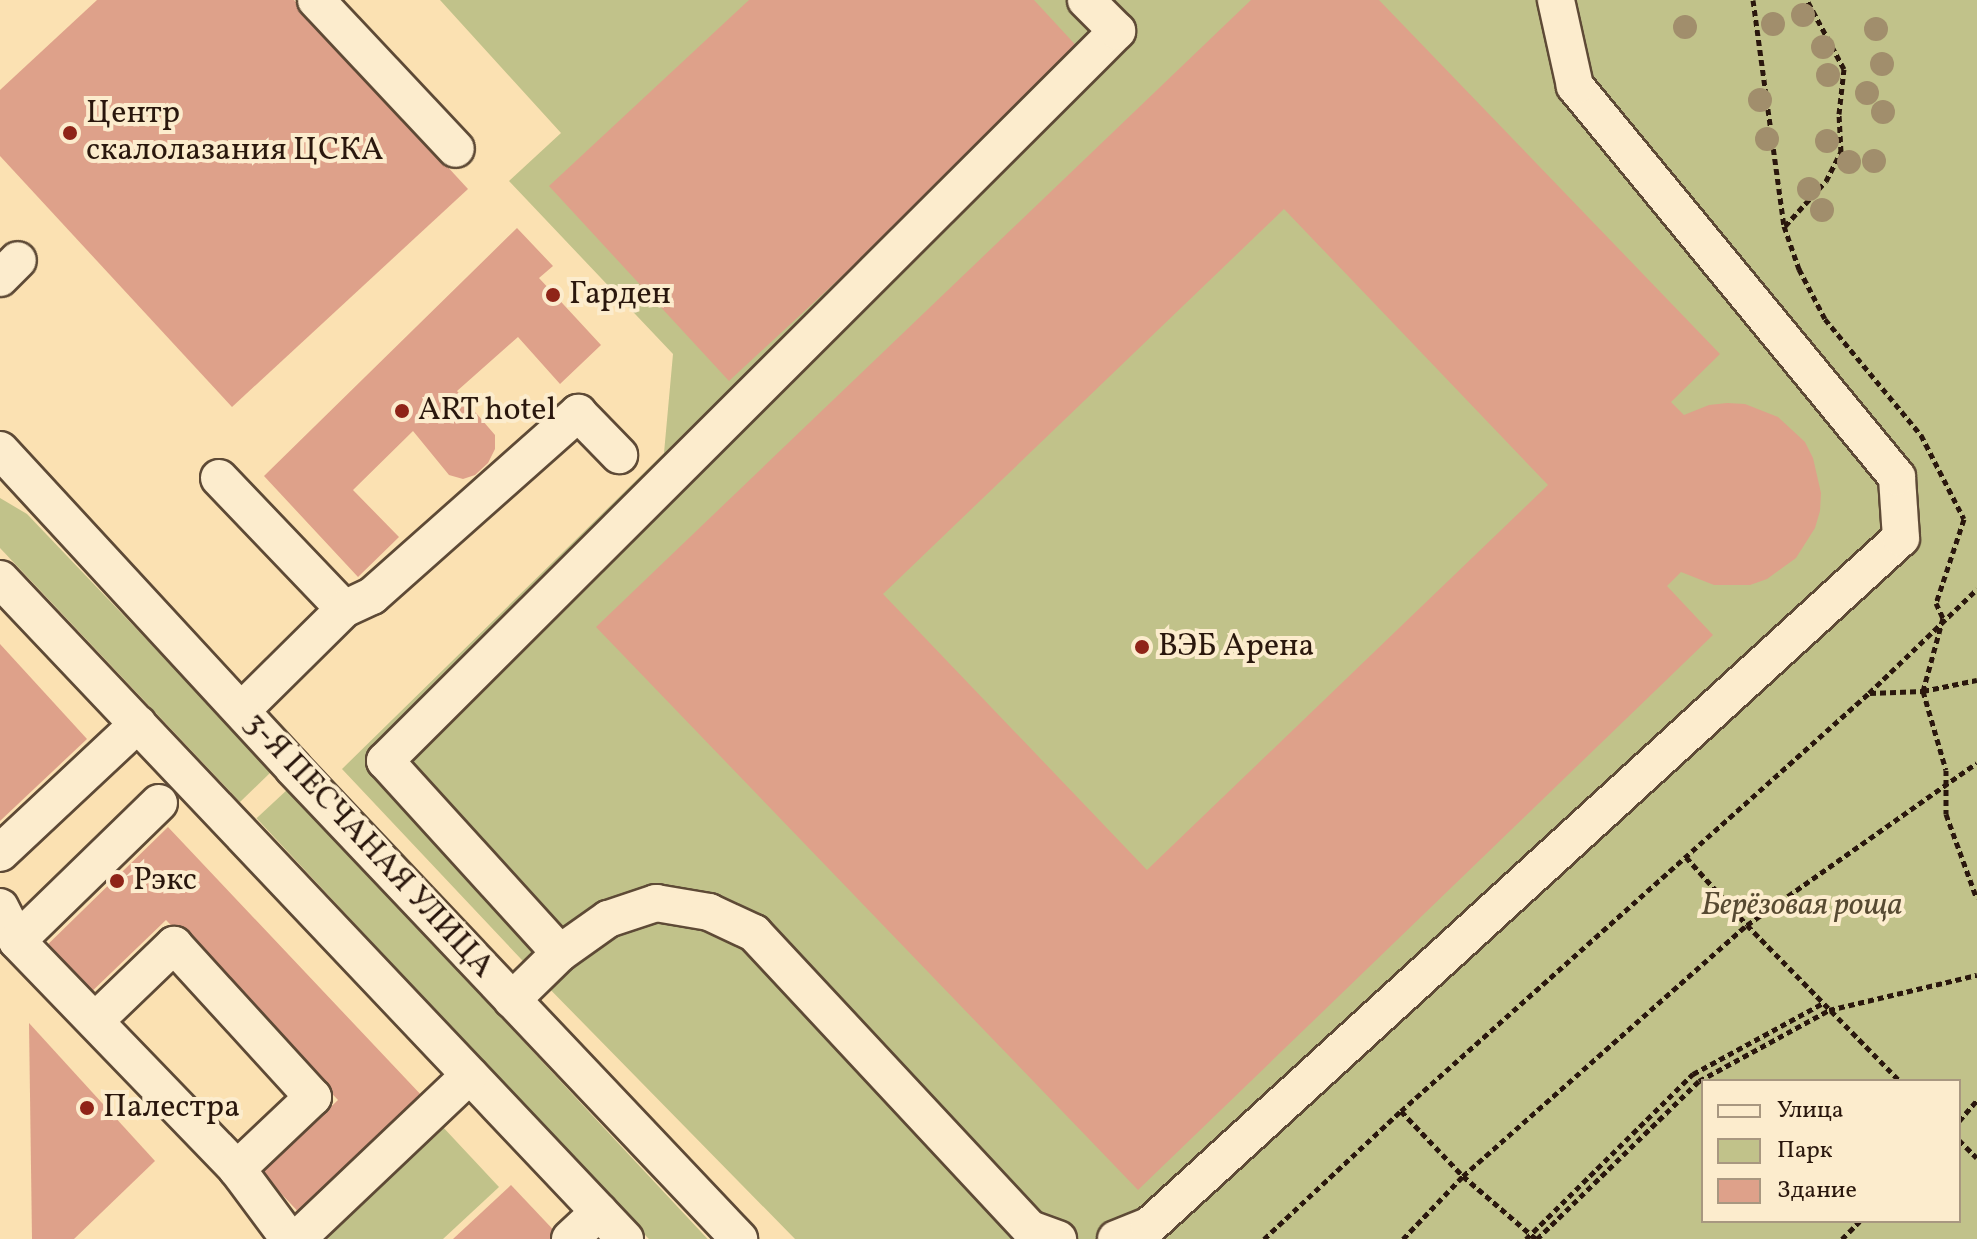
<!DOCTYPE html>
<html>
<head>
<meta charset="utf-8">
<style>
	body { margin:0 }
	#map { position:relative; width:1977px; height:1239px; overflow:hidden; background:#fbe1b2; font-family:Vollkorn,serif }
	div>[style] { position:absolute }
	[style*='--x'] { left:calc(var(--x)*1px); top:calc(var(--y)*1px); width:calc(var(--w)*1px); rotate:calc(var(--a)*1deg) }
	.green>* { inset:0; background:#c1c28a; transform-origin:0 0 }
	.building>* { inset:0; background:#dea18a }
	.path>* { height:5px; margin-top:-2.5px; transform-origin:0; background:repeating-linear-gradient(90deg,#2a170d 0 6px,transparent 0 10px) }
	.roads { filter:drop-shadow(2px 0 #5e4a36) drop-shadow(-2px 0 #5e4a36) drop-shadow(0 2px #5e4a36) drop-shadow(0 -2px #5e4a36) }
	.minor>* { height:36px; margin:-18px; padding:0 18px; transform-origin:18px; border-radius:18px; background:#fceccd }
	.trees>* { width:24px; height:24px; margin:-12px; border-radius:50%; background:#a18e6c }
	.dots>* { width:22px; height:22px; translate:-50% -50%; box-sizing:border-box; border:4px solid #fceccd; border-radius:50% }
	span { translate:-50% -50%; white-space:nowrap; text-align:center; line-height:1.15; -webkit-text-stroke:8px #fceccd; paint-order:stroke }
	.poi-label { font-size:32px; color:#2a170d }
	.left { translate:0 -50%; text-align:left }
	.street-label { font-size:32px; color:#2a170d }
	.park-label { font-size:32px; color:#574a32; font-style:italic }
	.legend { position:absolute; left:1701px; top:1079px; width:260px; height:144px; box-sizing:border-box; background:#fceccd; border:2px solid #a89780; margin:0; padding:10px 14px; list-style:none; font-size:24px; color:#2a170d }
	.legend li { display:flex; align-items:center; gap:16px; height:40px }
	.legend b { width:40px; border:2px solid #a89780 }
</style>
</head>
<body>
<div id="map">
	<div class="green">
		<i style="clip-path:polygon(evenodd,440px 0,1977px 0,1977px 1239px,795px 1239px,537px 976px,342px 769px,664px 453px,673px 354px,509px 181px,561px 133px,440px 0,1703px 1081px,1959px 1081px,1959px 1221px,1703px 1221px,1703px 1081px)"></i>
		<i style="clip-path:polygon(0 498px,27px 514px,272px 771px,240px 802px,0 548px)"></i>
		<i style="left:288px;top:789px;width:620px;height:43px;rotate:47deg"></i>
		<i style="clip-path:polygon(441px 1125px,499px 1187px,443px 1239px,328px 1239px,331px 1228px)"></i>
	</div>
	<div class="building">
		<i style="clip-path:polygon(97px 0,294px 0,468px 189px,232px 407px,0 156px,0 90px)"></i>
		<i style="clip-path:polygon(749px 0,1034px 0,1083px 53px,729px 381px,549px 186px)"></i>
		<i style="clip-path:polygon(evenodd,1251px 0,1379px 0,1720px 354px,1671px 402px,1684px 415px,1709px 405px,1727px 403px,1745px 404px,1778px 417px,1805px 442px,1813px 458px,1821px 493px,1820px 511px,1815px 528px,1796px 558px,1767px 579px,1750px 585px,1714px 585px,1681px 572px,1667px 586px,1713px 635px,1138px 1190px,596px 627px,1251px 0,1284px 209px,1548px 485px,1147px 870px,883px 594px,1284px 209px)"></i>
		<i style="clip-path:polygon(517px 228px,553px 266px,539px 278px,601px 345px,560px 384px,518px 337px,457px 391px,495px 435px,495px 449px,488px 463px,475px 475px,463px 479px,449px 475px,413px 431px,353px 490px,399px 537px,358px 577px,264px 476px)"></i>
		<i style="clip-path:polygon(0 644px,87px 739px,0 821px)"></i>
		<i style="clip-path:polygon(168px 827px,424px 1098px,304px 1218px,262px 1173px,338px 1100px,166px 920px,84px 999px,39px 953px)"></i>
		<i style="clip-path:polygon(29px 1023px,155px 1161px,74px 1239px,32px 1239px)"></i>
		<i style="clip-path:polygon(511px 1185px,562px 1239px,453px 1239px)"></i>
	</div>
	<div class="path">
		<i style="--x:1753;--y:0;--w:228;--a:82.2"></i>
		<i style="--x:1784;--y:226;--w:46;--a:70.8"></i>
		<i style="--x:1799;--y:269;--w:56;--a:62.5"></i>
		<i style="--x:1825;--y:319;--w:151;--a:50.4"></i>
		<i style="--x:1921;--y:435;--w:94;--a:62.9"></i>
		<i style="--x:1964;--y:519;--w:89;--a:108.4"></i>
		<i style="--x:1936;--y:603;--w:17;--a:65"></i>
		<i style="--x:1943;--y:618;--w:76;--a:105.3"></i>
		<i style="--x:1923;--y:691;--w:82;--a:73.8"></i>
		<i style="--x:1946;--y:770;--w:44;--a:90"></i>
		<i style="--x:1946;--y:814;--w:90;--a:70"></i>
		<i style="--x:1785;--y:226;--w:61;--a:-47.7"></i>
		<i style="--x:1826;--y:181;--w:33;--a:-63"></i>
		<i style="--x:1841;--y:152;--w:38;--a:-93"></i>
		<i style="--x:1839;--y:114;--w:45;--a:-83.7"></i>
		<i style="--x:1844;--y:69;--w:78;--a:-118.2"></i>
		<i style="--x:1870;--y:693;--w:53;--a:-2.2"></i>
		<i style="--x:1923;--y:691;--w:55;--a:-11.5"></i>
		<i style="--x:1686;--y:857;--w:91;--a:48.1"></i>
		<i style="--x:1747;--y:925;--w:219;--a:45.6"></i>
		<i style="--x:1401;--y:1111;--w:90;--a:46.4"></i>
		<i style="--x:1463;--y:1176;--w:96;--a:40.8"></i>
		<i style="--x:1959;--y:1121;--w:28;--a:-49"></i>
		<i style="--x:1959;--y:1140;--w:25;--a:45"></i>
		<i style="--x:1264;--y:1239;--w:187;--a:-43.1"></i>
		<i style="--x:1401;--y:1111;--w:627;--a:-41.77"></i>
		<i style="--x:1869;--y:693;--w:150;--a:-43.9"></i>
		<i style="--x:1403;--y:1239;--w:87;--a:-46.4"></i>
		<i style="--x:1463;--y:1176;--w:379;--a:-41.5"></i>
		<i style="--x:1747;--y:925;--w:281;--a:-35.2"></i>
		<i style="--x:1526;--y:1239;--w:235;--a:-44.7"></i>
		<i style="--x:1693;--y:1074;--w:148;--a:-28.6"></i>
		<i style="--x:1537;--y:1239;--w:226;--a:-44.3"></i>
		<i style="--x:1699;--y:1081;--w:148;--a:-28.6"></i>
		<i style="--x:1829;--y:1010;--w:152;--a:-13.3"></i>
		<i style="--x:1842;--y:1239;--w:25;--a:-45"></i>
	</div>
	<div class="roads">
		<div class="minor">
			<i style="--x:316;--y:0;--w:204;--a:46.8"></i>
			<i style="--x:0;--y:278;--w:25;--a:-45"></i>
			<i style="--x:0;--y:450;--w:432;--a:47.3"></i>
			<i style="--x:293;--y:768;--w:649;--a:46.56"></i>
			<i style="--x:219;--y:478;--w:181;--a:46.3"></i>
			<i style="--x:0;--y:579;--w:909;--a:46.56"></i>
			<i style="--x:242;--y:710;--w:144;--a:-44.7"></i>
			<i style="--x:344;--y:609;--w:31;--a:-25"></i>
			<i style="--x:372;--y:596;--w:276;--a:-41.6"></i>
			<i style="--x:578;--y:413;--w:59;--a:45.7"></i>
			<i style="--x:0;--y:853;--w:189;--a:-43.1"></i>
			<i style="--x:0;--y:907;--w:38;--a:63"></i>
			<i style="--x:17;--y:941;--w:317;--a:46"></i>
			<i style="--x:237;--y:1169;--w:87;--a:53.4"></i>
			<i style="--x:17;--y:941;--w:198;--a:-44.2"></i>
			<i style="--x:560;--y:953;--w:260;--a:-132.3"></i>
			<i style="--x:385;--y:761;--w:1034;--a:-44.92"></i>
			<i style="--x:1117;--y:31;--w:44;--a:-135"></i>
			<i style="--x:512;--y:1000;--w:67;--a:-44.4"></i>
			<i style="--x:560;--y:953;--w:59;--a:-35.3"></i>
			<i style="--x:608;--y:919;--w:51;--a:-18.4"></i>
			<i style="--x:656;--y:903;--w:54;--a:9.6"></i>
			<i style="--x:709;--y:912;--w:50;--a:25"></i>
			<i style="--x:754;--y:933;--w:405;--a:47"></i>
			<i style="--x:1030;--y:1229;--w:30;--a:20"></i>
			<i style="--x:95;--y:1021;--w:110;--a:-43.9"></i>
			<i style="--x:174;--y:945;--w:206;--a:47.6"></i>
			<i style="--x:313;--y:1097;--w:105;--a:136.5"></i>
			<i style="--x:297;--y:1239;--w:238;--a:-43.5"></i>
			<i style="--x:570;--y:1239;--w:40;--a:-43"></i>
			<i style="--x:1116;--y:1239;--w:35;--a:-22"></i>
			<i style="--x:1149;--y:1226;--w:1019;--a:-42.46"></i>
			<i style="--x:1901;--y:538;--w:61;--a:-93.8"></i>
			<i style="--x:1897;--y:477;--w:507;--a:-129.47"></i>
			<i style="--x:1575;--y:86;--w:88;--a:-102.5"></i>
		</div>
	</div>
	<div class="trees">
		<i style="left:1803px;top:15px"></i>
		<i style="left:1773px;top:24px"></i>
		<i style="left:1685px;top:27px"></i>
		<i style="left:1876px;top:29px"></i>
		<i style="left:1823px;top:47px"></i>
		<i style="left:1882px;top:64px"></i>
		<i style="left:1828px;top:75px"></i>
		<i style="left:1867px;top:93px"></i>
		<i style="left:1760px;top:100px"></i>
		<i style="left:1883px;top:112px"></i>
		<i style="left:1767px;top:139px"></i>
		<i style="left:1827px;top:141px"></i>
		<i style="left:1874px;top:161px"></i>
		<i style="left:1849px;top:162px"></i>
		<i style="left:1809px;top:189px"></i>
		<i style="left:1822px;top:210px"></i>
	</div>
	<div class="dots">
		<i style="left:70px;top:133px;background:#8f2418"></i>
		<i style="left:553px;top:295px;background:#8f2418"></i>
		<i style="left:402px;top:411px;background:#8f2418"></i>
		<i style="left:1142px;top:647px;background:#8f2418"></i>
		<i style="left:117px;top:881px;background:#8f2418"></i>
		<i style="left:87px;top:1108px;background:#8f2418"></i>
	</div>
	<div class="poi-label">
		<span class="left" style="left:86px;top:133px">Центр<br>скалолазания ЦСКА</span>
		<span class="left" style="left:569px;top:295px">Гарден</span>
		<span class="left" style="left:418px;top:411px">ART hotel</span>
		<span class="left" style="left:1158px;top:647px">ВЭБ Арена</span>
		<span class="left" style="left:133px;top:881px">Рэкс</span>
		<span class="left" style="left:103px;top:1108px">Палестра</span>
	</div>
	<div class="street-label">
		<span style="left:368px;top:846px;rotate:47deg">3-Я ПЕСЧАНАЯ УЛИЦА</span>
	</div>
	<div class="park-label">
		<span style="left:1802px;top:906px">Берёзовая роща</span>
	</div>
	<ul class="legend">
	<li><b style="height:10px;background:#fceccd"></b>Улица</li>
	<li><b style="height:22px;background:#c1c28a"></b>Парк</li>
	<li><b style="height:22px;background:#dea18a"></b>Здание</li>
	</ul>
</div>
</body>
</html>
